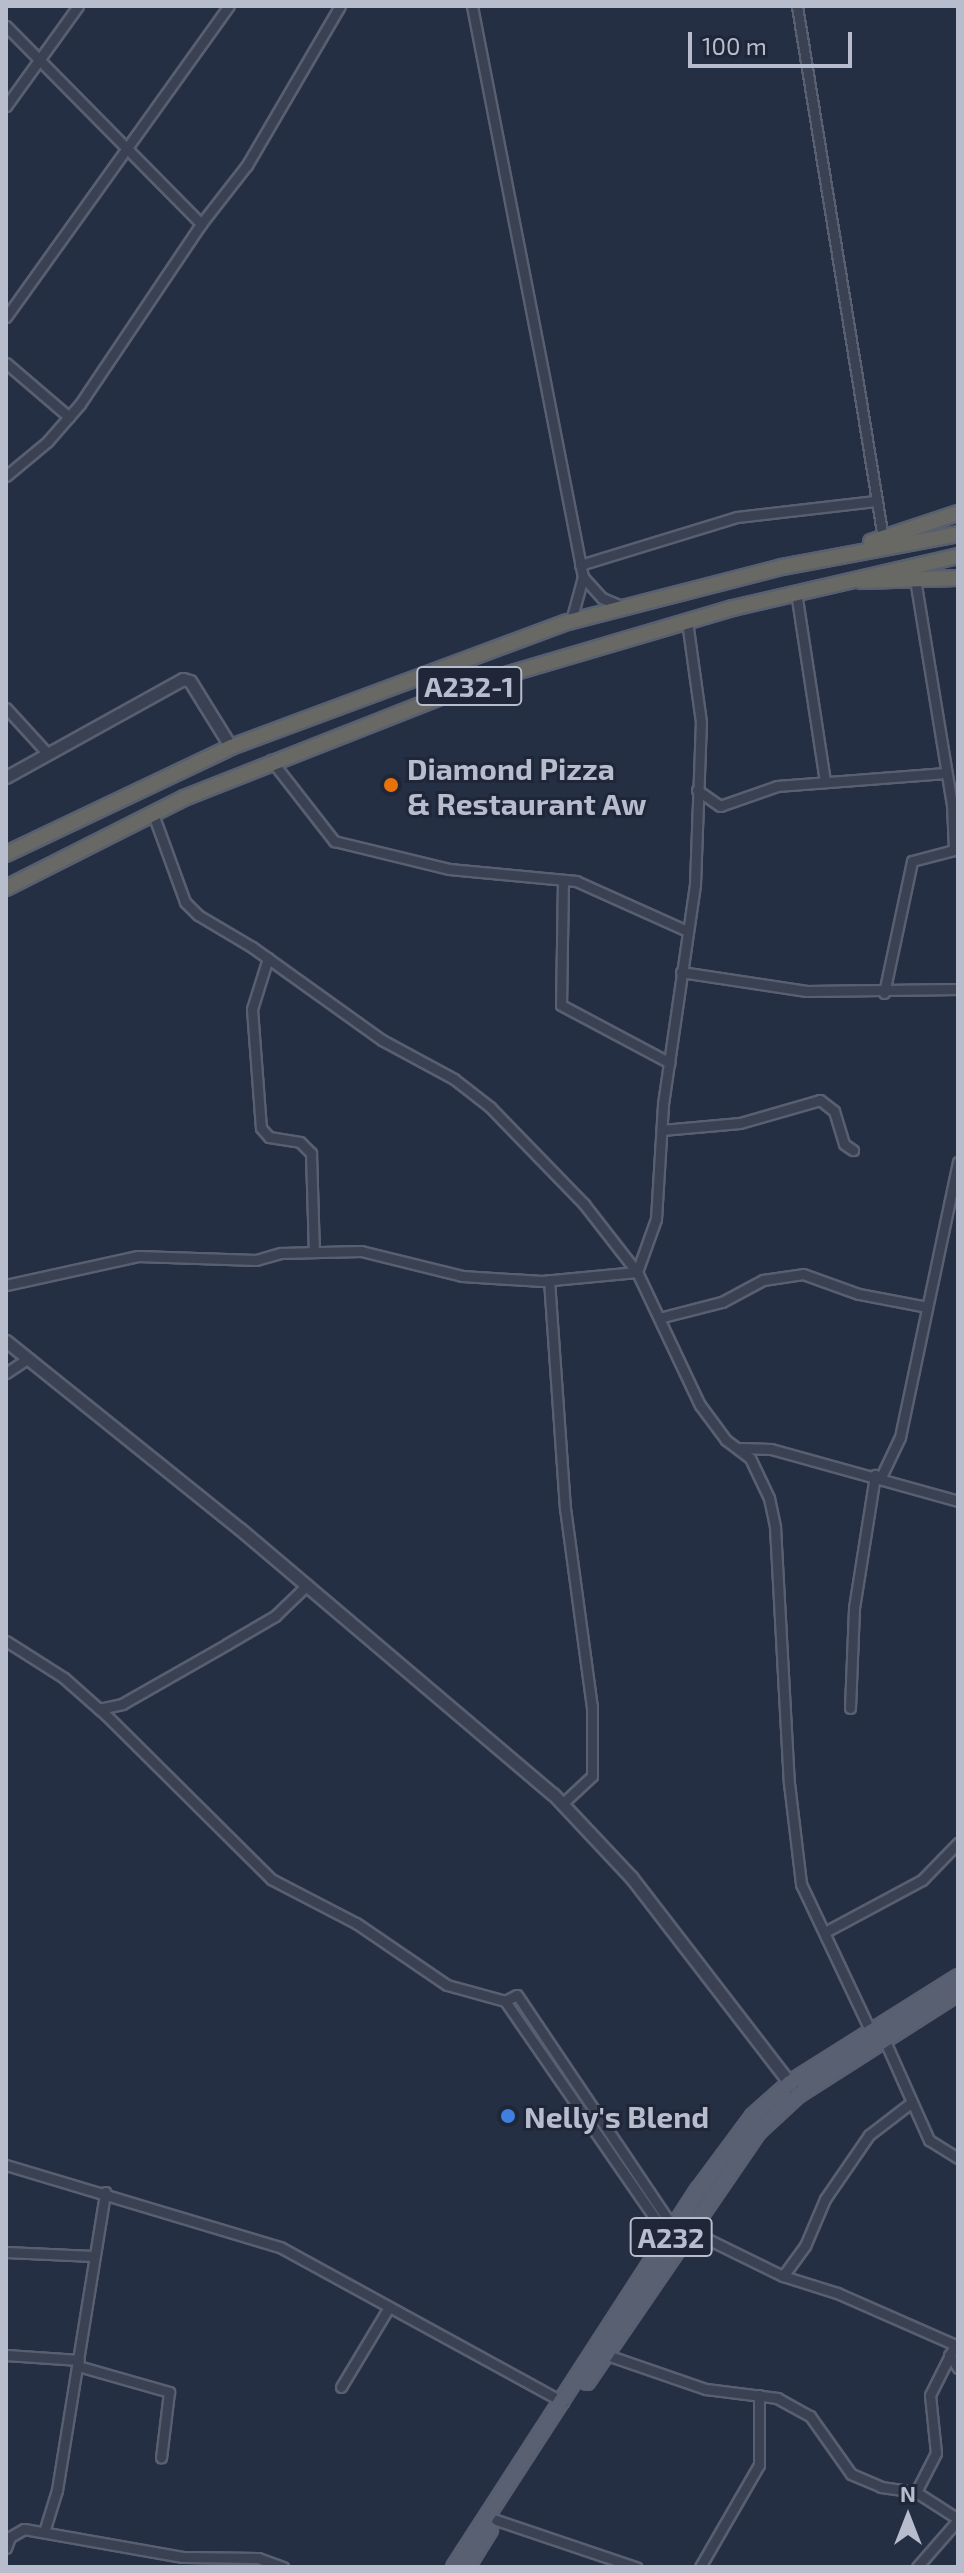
<!DOCTYPE html>
<html>
<head>
<meta charset="utf-8">
<style>
	body { margin:0 }
	#map { position:relative; width:964px; height:2573px; overflow:hidden; background:#252f43; font-family:"Exo 2",sans-serif }
	div>[style] { position:absolute }
	[style*='--x'] { left:calc(var(--x)*1px); top:calc(var(--y)*1px); width:calc(var(--w)*1px); rotate:calc(var(--a)*1deg) }
	.roads { filter:drop-shadow(2px 0 #585f70) drop-shadow(-2px 0 #585f70) drop-shadow(0 2px #585f70) drop-shadow(0 -2px #585f70) }
	.minor>* { height:9px; margin:-4.5px; padding:0 4.5px; transform-origin:4.5px; border-radius:4.5px; background:#3a4153 }
	.tertiary>* { height:11px; margin:-5.5px; padding:0 5.5px; transform-origin:5.5px; border-radius:5.5px; background:#3a4153 }
	.primary>* { height:14px; margin:-7px; padding:0 7px; transform-origin:7px; border-radius:7px; background:#586072 }
	.trunk>* { height:14px; margin:-7px; padding:0 7px; transform-origin:7px; border-radius:7px; background:#686864 }
	.dots>* { width:22px; height:22px; translate:-50% -50%; box-sizing:border-box; border:4px solid #1f2638; border-radius:50% }
	span { translate:-50% -50%; white-space:nowrap; text-align:center; line-height:1.15; -webkit-text-stroke:6px #1f2638; paint-order:stroke }
	.shield-label span { padding:2px 6px; background:#1f2638; border:2px solid; border-radius:6px; -webkit-text-stroke-width:0 }
	.shield-label { font-size:28px; color:#b7bdcc; font-weight:700 }
	.poi-label { font-size:30px; color:#b7bdcc; font-weight:700 }
	.left { translate:0 -50%; text-align:left }
	.frame { position:absolute; inset:0; border:8px solid #b7bdcc; pointer-events:none }
	.north { position:absolute; left:868px; top:2477px; width:80px; height:80px; -webkit-text-stroke:6px #1f2638; paint-order:stroke; rotate:0deg; font-size:22px; font-weight:700; line-height:32px; text-align:center; color:#b7bdcc }
	.north::after { content:''; display:block; margin:auto; width:28px; height:36px; background:#b7bdcc; clip-path:polygon(50% 0,100% 100%,50% 72%,0 100%) }
	.scale { position:absolute; left:688px; top:32px; width:164px; height:36px; box-sizing:border-box; border:4px solid #b7bdcc; border-top:0; padding-left:10px; font-size:24px; line-height:28px; white-space:nowrap; color:#b7bdcc; -webkit-text-stroke:6px #1f2638; paint-order:stroke }
</style>
</head>
<body>
<div id="map">
	<div class="roads">
		<div class="minor">
			<i style="--x:472;--y:6;--w:582;--a:79"></i>
			<i style="--x:583;--y:577;--w:46;--a:105.3"></i>
			<i style="--x:797;--y:6;--w:539;--a:80.82"></i>
			<i style="--x:6;--y:26;--w:278;--a:45.4"></i>
			<i style="--x:6;--y:106;--w:123;--a:-54.2"></i>
			<i style="--x:6;--y:317;--w:383;--a:-54.4"></i>
			<i style="--x:6;--y:363;--w:83;--a:40.6"></i>
			<i style="--x:6;--y:476;--w:53;--a:-39.7"></i>
			<i style="--x:47;--y:442;--w:50;--a:-49"></i>
			<i style="--x:80;--y:404;--w:217;--a:-56.1"></i>
			<i style="--x:201;--y:224;--w:75;--a:-52.1"></i>
			<i style="--x:247;--y:165;--w:184;--a:-59.7"></i>
			<i style="--x:580;--y:565;--w:164;--a:-17"></i>
			<i style="--x:737;--y:517;--w:139;--a:-6.6"></i>
			<i style="--x:583;--y:577;--w:28;--a:48"></i>
			<i style="--x:602;--y:598;--w:23;--a:23"></i>
			<i style="--x:915;--y:579;--w:228;--a:80.7"></i>
			<i style="--x:952;--y:804;--w:45;--a:87.5"></i>
			<i style="--x:796;--y:592;--w:191;--a:81.3"></i>
			<i style="--x:6;--y:708;--w:62;--a:47.6"></i>
			<i style="--x:271;--y:760;--w:103;--a:52.1"></i>
			<i style="--x:334;--y:841;--w:118;--a:13.7"></i>
			<i style="--x:449;--y:869;--w:128;--a:5.4"></i>
			<i style="--x:576;--y:881;--w:122;--a:24.2"></i>
			<i style="--x:697;--y:790;--w:28;--a:35"></i>
			<i style="--x:720;--y:806;--w:60;--a:-19.3"></i>
			<i style="--x:777;--y:786;--w:169;--a:-4.4"></i>
			<i style="--x:153;--y:814;--w:94;--a:70"></i>
			<i style="--x:185;--y:902;--w:18;--a:45"></i>
			<i style="--x:198;--y:915;--w:63;--a:30.7"></i>
			<i style="--x:252;--y:947;--w:160;--a:35.6"></i>
			<i style="--x:382;--y:1040;--w:82;--a:28.4"></i>
			<i style="--x:454;--y:1079;--w:46;--a:37.9"></i>
			<i style="--x:490;--y:1107;--w:135;--a:45.9"></i>
			<i style="--x:584;--y:1204;--w:86;--a:52.1"></i>
			<i style="--x:637;--y:1272;--w:147;--a:64.7"></i>
			<i style="--x:700;--y:1405;--w:44;--a:53.4"></i>
			<i style="--x:726;--y:1440;--w:30;--a:37"></i>
			<i style="--x:750;--y:1458;--w:44;--a:64.6"></i>
			<i style="--x:769;--y:1498;--w:30;--a:78"></i>
			<i style="--x:775;--y:1527;--w:256;--a:86.9"></i>
			<i style="--x:789;--y:1783;--w:102;--a:83.2"></i>
			<i style="--x:801;--y:1884;--w:161;--a:64.7"></i>
			<i style="--x:563;--y:880;--w:125;--a:90.9"></i>
			<i style="--x:561;--y:1005;--w:123;--a:28"></i>
			<i style="--x:268;--y:958;--w:53;--a:107.4"></i>
			<i style="--x:252;--y:1009;--w:119;--a:85.7"></i>
			<i style="--x:261;--y:1128;--w:12;--a:48"></i>
			<i style="--x:269;--y:1137;--w:31;--a:9"></i>
			<i style="--x:300;--y:1142;--w:16;--a:45"></i>
			<i style="--x:311;--y:1153;--w:99;--a:88.3"></i>
			<i style="--x:681;--y:972;--w:127;--a:8.6"></i>
			<i style="--x:807;--y:991;--w:151;--a:-0.8"></i>
			<i style="--x:884;--y:993;--w:135;--a:-78"></i>
			<i style="--x:912;--y:861;--w:48;--a:-14.6"></i>
			<i style="--x:662;--y:1130;--w:78;--a:-5.1"></i>
			<i style="--x:740;--y:1123;--w:83;--a:-16"></i>
			<i style="--x:820;--y:1100;--w:18;--a:38"></i>
			<i style="--x:834;--y:1111;--w:34;--a:73"></i>
			<i style="--x:844;--y:1144;--w:11;--a:34"></i>
			<i style="--x:549;--y:1280;--w:229;--a:86"></i>
			<i style="--x:565;--y:1508;--w:201;--a:82.3"></i>
			<i style="--x:592;--y:1707;--w:69;--a:90"></i>
			<i style="--x:592;--y:1776;--w:41;--a:137"></i>
			<i style="--x:6;--y:1285;--w:135;--a:-12.4"></i>
			<i style="--x:138;--y:1256;--w:118;--a:1.9"></i>
			<i style="--x:256;--y:1260;--w:26;--a:-16"></i>
			<i style="--x:281;--y:1253;--w:80;--a:-1.4"></i>
			<i style="--x:361;--y:1251;--w:104;--a:13.9"></i>
			<i style="--x:462;--y:1276;--w:80;--a:3.6"></i>
			<i style="--x:542;--y:1281;--w:95;--a:-5.4"></i>
			<i style="--x:637;--y:1272;--w:56;--a:-70.3"></i>
			<i style="--x:656;--y:1219;--w:115;--a:-86.5"></i>
			<i style="--x:663;--y:1104;--w:222;--a:-81.7"></i>
			<i style="--x:695;--y:884;--w:162;--a:-87.9"></i>
			<i style="--x:701;--y:722;--w:102;--a:-97.9"></i>
			<i style="--x:659;--y:1318;--w:65;--a:-14.3"></i>
			<i style="--x:722;--y:1302;--w:47;--a:-28.2"></i>
			<i style="--x:763;--y:1280;--w:40;--a:-8.5"></i>
			<i style="--x:803;--y:1274;--w:59;--a:19.7"></i>
			<i style="--x:859;--y:1294;--w:69;--a:10.8"></i>
			<i style="--x:6;--y:1373;--w:27;--a:-34"></i>
			<i style="--x:741;--y:1448;--w:30;--a:2"></i>
			<i style="--x:771;--y:1449;--w:194;--a:15.5"></i>
			<i style="--x:881;--y:1477;--w:44;--a:-64.6"></i>
			<i style="--x:900;--y:1437;--w:281;--a:-78.1"></i>
			<i style="--x:6;--y:1641;--w:69;--a:32.5"></i>
			<i style="--x:64;--y:1678;--w:56;--a:41.4"></i>
			<i style="--x:106;--y:1715;--w:233;--a:44.8"></i>
			<i style="--x:271;--y:1879;--w:96;--a:27.4"></i>
			<i style="--x:356;--y:1923;--w:110;--a:34.3"></i>
			<i style="--x:447;--y:1985;--w:60;--a:15.4"></i>
			<i style="--x:505;--y:2001;--w:13;--a:-27"></i>
			<i style="--x:517;--y:1995;--w:283;--a:56.1"></i>
			<i style="--x:850;--y:1708;--w:100;--a:-87.7"></i>
			<i style="--x:854;--y:1608;--w:135;--a:-81"></i>
			<i style="--x:99;--y:1709;--w:24;--a:-12"></i>
			<i style="--x:122;--y:1704;--w:121;--a:-29.7"></i>
			<i style="--x:227;--y:1644;--w:56;--a:-30.3"></i>
			<i style="--x:275;--y:1616;--w:45;--a:-44.1"></i>
			<i style="--x:825;--y:1932;--w:110;--a:-28.2"></i>
			<i style="--x:922;--y:1880;--w:52;--a:-45.8"></i>
			<i style="--x:505;--y:2001;--w:289;--a:55.4"></i>
			<i style="--x:884;--y:2039;--w:111;--a:66"></i>
			<i style="--x:929;--y:2140;--w:34;--a:32"></i>
			<i style="--x:6;--y:2165;--w:286;--a:16.7"></i>
			<i style="--x:280;--y:2247;--w:323;--a:28.7"></i>
			<i style="--x:689;--y:2230;--w:105;--a:26.1"></i>
			<i style="--x:783;--y:2276;--w:57;--a:17.5"></i>
			<i style="--x:837;--y:2293;--w:132;--a:23.7"></i>
			<i style="--x:6;--y:2252;--w:87;--a:2.6"></i>
			<i style="--x:783;--y:2276;--w:37;--a:-54"></i>
			<i style="--x:805;--y:2246;--w:51;--a:-66.9"></i>
			<i style="--x:825;--y:2199;--w:78;--a:-55.5"></i>
			<i style="--x:869;--y:2135;--w:54;--a:-37.5"></i>
			<i style="--x:6;--y:2355;--w:73;--a:3.9"></i>
			<i style="--x:607;--y:2355;--w:105;--a:19"></i>
			<i style="--x:706;--y:2389;--w:72;--a:7.2"></i>
			<i style="--x:777;--y:2398;--w:38;--a:29"></i>
			<i style="--x:810;--y:2416;--w:71;--a:54.7"></i>
			<i style="--x:851;--y:2474;--w:33;--a:23"></i>
			<i style="--x:881;--y:2487;--w:35;--a:8"></i>
			<i style="--x:916;--y:2492;--w:50;--a:32.7"></i>
			<i style="--x:949;--y:2355;--w:16;--a:55"></i>
			<i style="--x:78;--y:2366;--w:95;--a:15.9"></i>
			<i style="--x:169;--y:2392;--w:66;--a:96.9"></i>
			<i style="--x:341;--y:2387;--w:93;--a:-59"></i>
			<i style="--x:916;--y:2492;--w:44;--a:-62.9"></i>
			<i style="--x:936;--y:2453;--w:58;--a:-95.9"></i>
			<i style="--x:930;--y:2395;--w:54;--a:-63.4"></i>
			<i style="--x:496;--y:2520;--w:148;--a:18.6"></i>
			<i style="--x:44;--y:2532;--w:44;--a:-72.8"></i>
			<i style="--x:57;--y:2490;--w:302;--a:-80.8"></i>
			<i style="--x:6;--y:2548;--w:12;--a:-70"></i>
			<i style="--x:10;--y:2537;--w:16;--a:-30"></i>
			<i style="--x:24;--y:2529;--w:161;--a:10"></i>
			<i style="--x:183;--y:2557;--w:75;--a:0.8"></i>
			<i style="--x:258;--y:2558;--w:27;--a:20"></i>
			<i style="--x:700;--y:2567;--w:118;--a:-60"></i>
			<i style="--x:759;--y:2465;--w:70;--a:-90"></i>
			<i style="--x:917;--y:2567;--w:62;--a:-48.9"></i>
		</div>
		<div class="tertiary">
			<i style="--x:6;--y:777;--w:202;--a:-29"></i>
			<i style="--x:183;--y:679;--w:7;--a:16"></i>
			<i style="--x:190;--y:681;--w:78;--a:58.2"></i>
			<i style="--x:6;--y:1341;--w:300;--a:38.8"></i>
			<i style="--x:240;--y:1529;--w:410;--a:40.3"></i>
			<i style="--x:553;--y:1794;--w:114;--a:46.8"></i>
			<i style="--x:631;--y:1877;--w:267;--a:52.4"></i>
		</div>
		<div class="primary">
			<i style="--x:587;--y:2382;--w:304;--a:-55.6"></i>
			<i style="--x:759;--y:2131;--w:53;--a:-42.7"></i>
			<i style="--x:798;--y:2095;--w:190;--a:-32.5"></i>
			<i style="--x:454;--y:2567;--w:450;--a:-57.1"></i>
			<i style="--x:699;--y:2189;--w:91;--a:-53.5"></i>
			<i style="--x:753;--y:2116;--w:50;--a:-41.7"></i>
			<i style="--x:790;--y:2083;--w:199;--a:-32.2"></i>
			<i style="--x:467;--y:2567;--w:44;--a:-58.1"></i>
		</div>
		<div class="trunk">
			<i style="--x:871;--y:542;--w:92;--a:-18.4"></i>
			<i style="--x:861;--y:581;--w:97;--a:-1.8"></i>
			<i style="--x:6;--y:854;--w:249;--a:-25.4"></i>
			<i style="--x:231;--y:747;--w:359;--a:-20.4"></i>
			<i style="--x:568;--y:622;--w:221;--a:-14.4"></i>
			<i style="--x:782;--y:567;--w:179;--a:-10.6"></i>
			<i style="--x:6;--y:888;--w:199;--a:-26.8"></i>
			<i style="--x:184;--y:798;--w:305;--a:-21.5"></i>
			<i style="--x:468;--y:686;--w:276;--a:-16.4"></i>
			<i style="--x:733;--y:608;--w:231;--a:-13"></i>
		</div>
	</div>
	<div class="dots">
		<i style="left:391px;top:785px;background:#e8710a"></i>
		<i style="left:508px;top:2116px;background:#3f7fe0"></i>
	</div>
	<div class="shield-label">
		<span style="left:469px;top:686px">A232-1</span>
		<span style="left:671px;top:2237px">A232</span>
	</div>
	<div class="poi-label">
		<span class="left" style="left:407px;top:785px">Diamond Pizza<br>&amp; Restaurant Aw</span>
		<span class="left" style="left:524px;top:2116px">Nelly's Blend</span>
	</div>
	<div class="frame"></div>
	<div class="north">N</div>
	<div class="scale">100 m</div>
</div>
</body>
</html>
